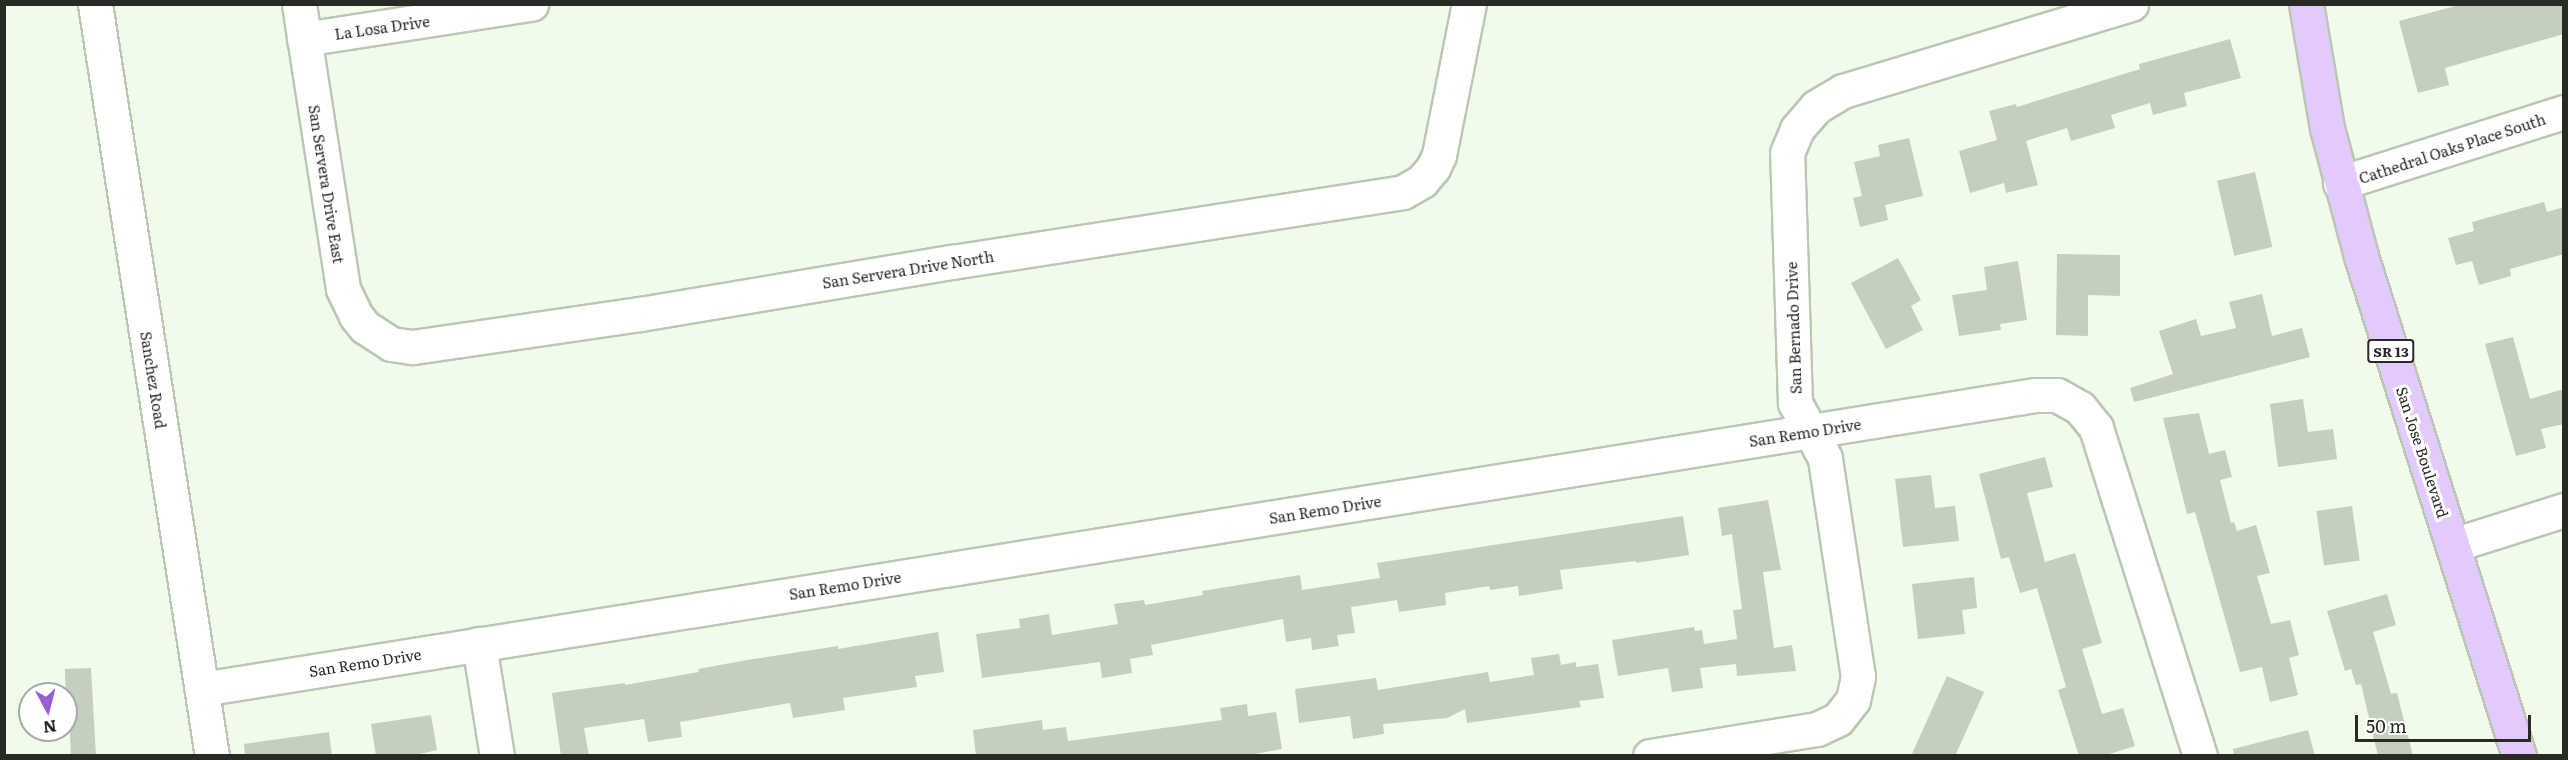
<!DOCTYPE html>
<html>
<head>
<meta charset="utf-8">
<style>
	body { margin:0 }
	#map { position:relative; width:2568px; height:760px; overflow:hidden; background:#f0fce9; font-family:Literata,serif }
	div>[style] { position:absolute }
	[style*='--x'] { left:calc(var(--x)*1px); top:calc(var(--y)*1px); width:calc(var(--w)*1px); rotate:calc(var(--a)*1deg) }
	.building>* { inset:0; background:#c4cfbd; transform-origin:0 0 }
	.roads { filter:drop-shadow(2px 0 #bbc6b3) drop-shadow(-2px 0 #bbc6b3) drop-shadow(0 2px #bbc6b3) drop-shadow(0 -2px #bbc6b3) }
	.minor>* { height:33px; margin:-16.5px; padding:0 16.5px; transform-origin:16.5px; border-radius:16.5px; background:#fff }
	.major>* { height:33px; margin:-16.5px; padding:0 16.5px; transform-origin:16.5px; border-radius:16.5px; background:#e2cafe }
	span { translate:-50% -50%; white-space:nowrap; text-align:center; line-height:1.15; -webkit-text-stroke:6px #fff; paint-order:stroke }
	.shield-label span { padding:2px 4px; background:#fff; border:2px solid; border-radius:4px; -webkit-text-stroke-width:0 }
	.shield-label { font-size:14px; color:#272b24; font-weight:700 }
	.street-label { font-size:15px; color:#272b24 }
	.frame { position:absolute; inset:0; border:6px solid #272b24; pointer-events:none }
	.north { position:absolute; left:18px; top:682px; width:60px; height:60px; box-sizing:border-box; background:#fff; border:2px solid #a9aaa7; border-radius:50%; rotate:173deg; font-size:16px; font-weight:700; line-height:24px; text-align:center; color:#272b24 }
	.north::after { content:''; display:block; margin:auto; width:21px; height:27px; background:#9a5dd4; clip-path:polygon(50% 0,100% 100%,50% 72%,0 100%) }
	.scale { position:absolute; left:2355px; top:715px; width:176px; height:27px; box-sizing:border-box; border:3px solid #272b24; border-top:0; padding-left:8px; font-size:18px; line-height:21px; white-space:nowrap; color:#272b24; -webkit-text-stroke:4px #fff; paint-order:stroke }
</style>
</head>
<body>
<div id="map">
	<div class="building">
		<i style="clip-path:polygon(2463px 4px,2564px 4px,2564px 34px,2445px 68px,2449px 85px,2418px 93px,2399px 21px)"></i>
		<i style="clip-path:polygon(2230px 39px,2241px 78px,2184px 93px,2187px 106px,2153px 115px,2150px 103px,2111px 115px,2115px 128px,2071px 141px,2067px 128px,2026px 141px,2038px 185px,2006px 193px,2004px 183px,1970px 193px,1959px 151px,1997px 140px,1989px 111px,2016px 104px,2017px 107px,2140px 69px,2139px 64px)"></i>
		<i style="clip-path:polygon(1909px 138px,1923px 196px,1885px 205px,1888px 220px,1860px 227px,1853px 198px,1862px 196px,1854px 162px,1880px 156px,1878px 145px)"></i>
		<i style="left:2255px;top:172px;width:77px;height:39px;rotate:77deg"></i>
		<i style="clip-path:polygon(2544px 202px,2547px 212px,2564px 207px,2564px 254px,2510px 269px,2511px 276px,2479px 285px,2472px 261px,2456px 265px,2448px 238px,2474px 231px,2472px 222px)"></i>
		<i style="clip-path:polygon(2057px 254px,2120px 255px,2120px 296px,2088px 295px,2088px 336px,2056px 335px)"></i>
		<i style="clip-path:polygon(1898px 258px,1921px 300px,1911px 306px,1923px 330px,1886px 349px,1851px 283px)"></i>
		<i style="clip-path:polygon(2018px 261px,2027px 320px,2000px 324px,2001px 330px,1959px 336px,1952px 295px,1987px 290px,1984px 267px)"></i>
		<i style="clip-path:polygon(2262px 294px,2272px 336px,2302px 328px,2310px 357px,2134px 402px,2130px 388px,2173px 374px,2159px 331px,2196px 319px,2201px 336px,2236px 328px,2229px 302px)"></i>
		<i style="clip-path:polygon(2513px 337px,2530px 399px,2564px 389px,2564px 424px,2541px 429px,2546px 448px,2516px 456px,2485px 344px)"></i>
		<i style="clip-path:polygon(2303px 399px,2308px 432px,2333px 429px,2337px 459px,2278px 467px,2270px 404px)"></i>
		<i style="clip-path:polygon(2199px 413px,2209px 454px,2225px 450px,2232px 477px,2220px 480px,2231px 523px,2234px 522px,2237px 531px,2256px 525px,2270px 573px,2257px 576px,2271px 624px,2290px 620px,2299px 655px,2289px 658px,2298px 695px,2270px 702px,2262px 667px,2240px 672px,2195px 512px,2187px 514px,2163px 418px)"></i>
		<i style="clip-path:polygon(2045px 457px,2053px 487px,2027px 493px,2045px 562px,2075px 553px,2102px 643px,2082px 649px,2102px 714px,2123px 708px,2135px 746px,2103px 756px,2079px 756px,2058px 690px,2066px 687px,2037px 588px,2020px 593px,2009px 557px,2001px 559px,1979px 474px)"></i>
		<i style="clip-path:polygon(1931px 475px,1935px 508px,1955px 506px,1959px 541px,1903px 547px,1895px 479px)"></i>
		<i style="clip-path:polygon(1768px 500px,1781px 570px,1763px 572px,1774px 648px,1792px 645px,1796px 671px,1737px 676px,1736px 664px,1700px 668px,1703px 688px,1672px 692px,1668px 668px,1618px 676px,1612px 640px,1694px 627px,1695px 631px,1702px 630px,1704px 644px,1737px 639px,1733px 610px,1742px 609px,1732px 534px,1722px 536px,1718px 508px)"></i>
		<i style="left:2352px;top:506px;width:55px;height:36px;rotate:82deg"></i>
		<i style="clip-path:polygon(1683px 516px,1689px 555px,1636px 563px,1636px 561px,1560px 570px,1563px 589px,1519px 596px,1518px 586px,1490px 590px,1489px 586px,1445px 593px,1446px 605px,1399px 612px,1397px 600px,1351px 607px,1355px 633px,1337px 635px,1339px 646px,1312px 650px,1311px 638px,1286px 642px,1283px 619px,1151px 645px,1153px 655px,1130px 659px,1132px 673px,1102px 678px,1100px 662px,982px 678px,976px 634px,1020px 628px,1019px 619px,1049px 614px,1052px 635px,1118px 624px,1114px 604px,1144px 600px,1145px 605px,1203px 595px,1202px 591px,1300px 575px,1302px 590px,1380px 578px,1377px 563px)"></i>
		<i style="clip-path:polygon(1974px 577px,1977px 608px,1962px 610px,1965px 634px,1918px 639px,1912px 584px)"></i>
		<i style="clip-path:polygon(2387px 594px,2396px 625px,2373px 632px,2391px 694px,2397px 693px,2413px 756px,2378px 756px,2361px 684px,2356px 685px,2351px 669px,2345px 671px,2327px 611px)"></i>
		<i style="clip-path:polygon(938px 632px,944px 672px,915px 676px,917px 687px,843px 698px,845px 710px,793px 718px,790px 703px,680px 722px,682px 737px,648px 742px,644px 719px,584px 728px,589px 756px,561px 756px,552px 693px,625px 683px,625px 685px,699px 672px,698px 669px,747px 660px,838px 646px,838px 649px)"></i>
		<i style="clip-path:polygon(1559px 654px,1561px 665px,1576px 662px,1576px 667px,1598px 664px,1604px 698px,1579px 701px,1581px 707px,1467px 723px,1465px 709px,1447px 718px,1383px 724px,1384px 734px,1353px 739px,1350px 716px,1299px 723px,1295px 689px,1376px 678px,1378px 690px,1488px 672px,1490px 682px,1534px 675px,1531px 658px)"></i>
		<i style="clip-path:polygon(91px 668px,96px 756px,71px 756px,69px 714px,66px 714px,65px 669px)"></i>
		<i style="clip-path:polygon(1947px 676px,1984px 692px,1955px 756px,1911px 756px)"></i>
		<i style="clip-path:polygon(1247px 704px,1248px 716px,1276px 712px,1282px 749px,1244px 756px,976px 756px,973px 730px,1042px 720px,1043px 730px,1066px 727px,1068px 741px,1222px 720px,1220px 708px)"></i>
		<i style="clip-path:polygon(431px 715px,437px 750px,411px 756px,376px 756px,371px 724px)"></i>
		<i style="clip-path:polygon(2308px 730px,2315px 756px,2234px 756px,2233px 749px)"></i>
		<i style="clip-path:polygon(329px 732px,332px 756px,245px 756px,244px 744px)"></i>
	</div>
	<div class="roads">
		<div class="minor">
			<i style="--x:95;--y:4;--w:761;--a:81.16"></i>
			<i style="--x:299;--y:4;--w:288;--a:81.2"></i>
			<i style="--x:343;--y:289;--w:30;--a:64"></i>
			<i style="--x:356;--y:316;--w:14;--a:51"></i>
			<i style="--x:365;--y:327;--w:31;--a:33"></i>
			<i style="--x:391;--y:344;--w:22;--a:8"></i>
			<i style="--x:413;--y:347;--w:229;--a:-8.3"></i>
			<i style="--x:640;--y:314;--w:316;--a:-9.5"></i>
			<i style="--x:952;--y:262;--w:456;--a:-8.8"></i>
			<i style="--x:1403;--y:192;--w:22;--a:-30"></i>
			<i style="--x:1422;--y:181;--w:17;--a:-50"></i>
			<i style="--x:1433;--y:168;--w:14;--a:-65"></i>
			<i style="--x:1439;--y:155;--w:154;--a:-78.8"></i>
			<i style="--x:304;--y:39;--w:230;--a:-8.8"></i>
			<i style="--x:2340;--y:183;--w:235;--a:-17.6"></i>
			<i style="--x:2453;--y:545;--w:116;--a:-17.5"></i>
			<i style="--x:479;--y:644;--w:113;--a:80.9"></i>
			<i style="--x:202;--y:689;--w:1856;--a:-9.11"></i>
			<i style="--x:2035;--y:395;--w:22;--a:0"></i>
			<i style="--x:2057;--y:395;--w:26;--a:29"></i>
			<i style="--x:2080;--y:408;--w:26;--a:51"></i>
			<i style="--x:2096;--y:428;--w:344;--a:72.4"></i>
			<i style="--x:1650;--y:756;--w:169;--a:-9.2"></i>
			<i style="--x:1817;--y:729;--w:23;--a:-25"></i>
			<i style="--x:1838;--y:719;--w:24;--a:-52"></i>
			<i style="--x:1853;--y:700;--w:24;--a:-78"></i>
			<i style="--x:1858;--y:677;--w:221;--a:-98.6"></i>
			<i style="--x:1825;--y:458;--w:63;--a:-118.6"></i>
			<i style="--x:1795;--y:403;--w:250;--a:-91.8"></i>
			<i style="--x:1787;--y:153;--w:26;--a:-67"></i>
			<i style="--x:1797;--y:129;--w:29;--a:-49"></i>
			<i style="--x:1816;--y:107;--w:31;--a:-31"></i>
			<i style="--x:1843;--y:91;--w:301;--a:-16.8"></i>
		</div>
		<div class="major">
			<i style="--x:2306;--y:4;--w:126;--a:80.4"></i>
			<i style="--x:2327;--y:128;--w:132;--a:75.1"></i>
			<i style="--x:2361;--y:256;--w:524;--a:72.46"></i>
		</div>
	</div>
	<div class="shield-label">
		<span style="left:2391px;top:351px">SR 13</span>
	</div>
	<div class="street-label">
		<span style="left:382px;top:27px;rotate:-8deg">La Losa Drive</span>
		<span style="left:2452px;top:148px;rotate:-18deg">Cathedral Oaks Place South</span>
		<span style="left:327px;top:184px;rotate:81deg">San Servera Drive East</span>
		<span style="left:908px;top:269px;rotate:-9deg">San Servera Drive North</span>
		<span style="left:1793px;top:328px;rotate:-92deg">San Bernado Drive</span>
		<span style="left:154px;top:380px;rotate:81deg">Sanchez Road</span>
		<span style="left:1805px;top:432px;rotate:-9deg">San Remo Drive</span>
		<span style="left:2423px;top:452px;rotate:72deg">San Jose Boulevard</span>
		<span style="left:1325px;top:509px;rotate:-9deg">San Remo Drive</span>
		<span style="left:845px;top:585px;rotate:-9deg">San Remo Drive</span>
		<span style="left:365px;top:662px;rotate:-9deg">San Remo Drive</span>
	</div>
	<div class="frame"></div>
	<div class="north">N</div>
	<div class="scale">50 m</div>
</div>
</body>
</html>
